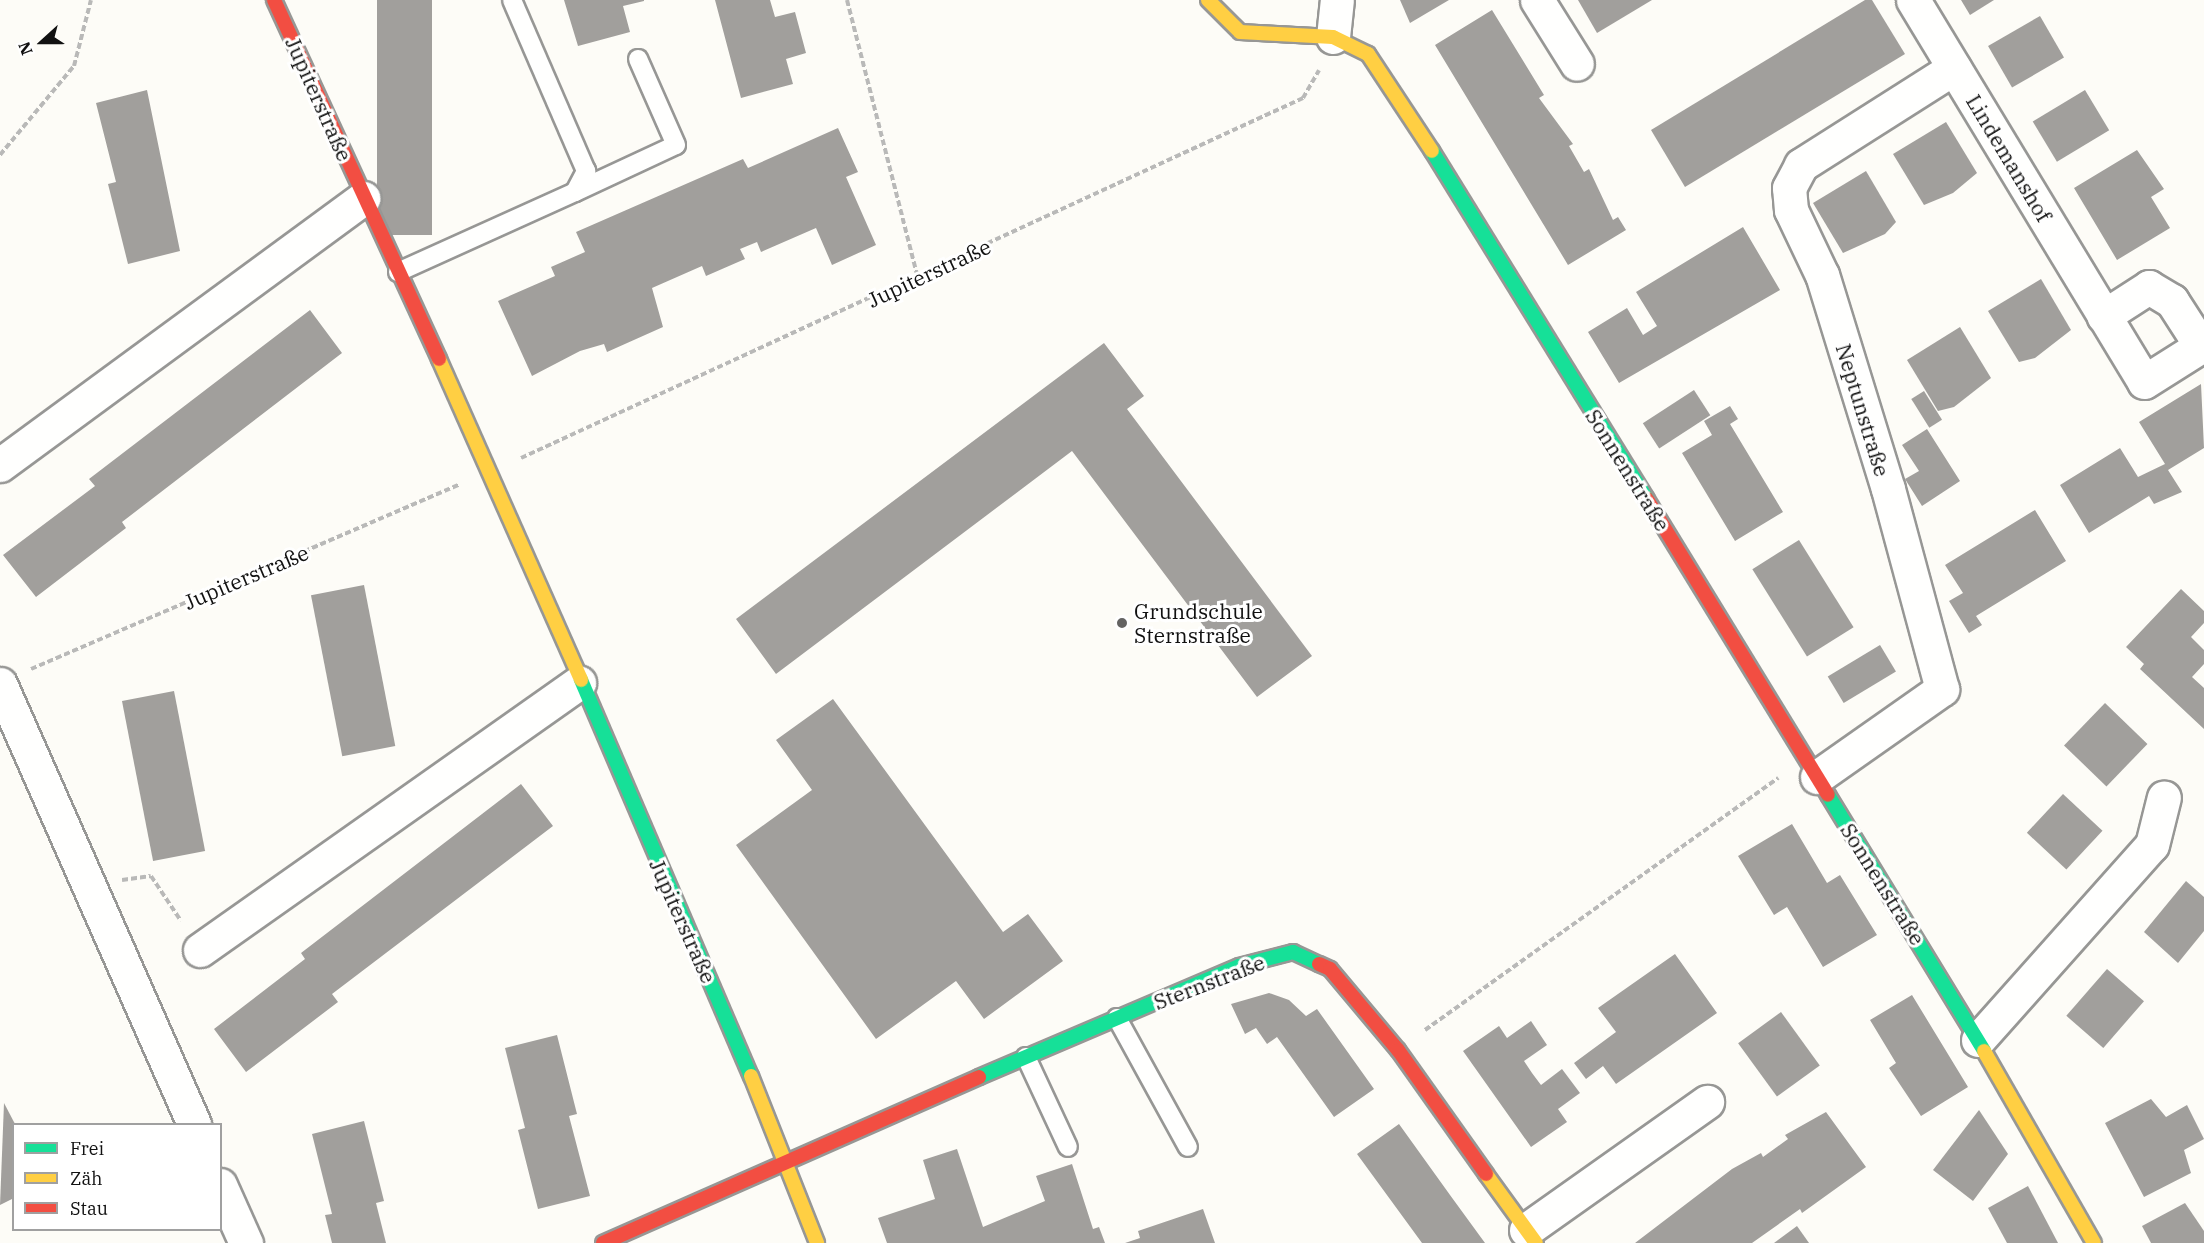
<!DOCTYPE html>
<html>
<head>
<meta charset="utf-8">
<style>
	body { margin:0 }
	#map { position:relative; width:2204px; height:1243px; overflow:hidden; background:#fdfcf7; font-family:"IBM Plex Serif",serif }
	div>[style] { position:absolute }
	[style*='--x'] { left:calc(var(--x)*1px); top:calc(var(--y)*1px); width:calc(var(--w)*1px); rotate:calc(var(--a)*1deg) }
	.building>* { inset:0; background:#a19f9c; transform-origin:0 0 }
	.path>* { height:4px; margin-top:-2px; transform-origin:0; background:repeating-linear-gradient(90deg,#b9b9b8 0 6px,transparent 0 9px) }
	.roads { filter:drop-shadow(2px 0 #979795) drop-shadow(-2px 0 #979795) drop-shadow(0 2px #979795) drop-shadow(0 -2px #979795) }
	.lane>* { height:18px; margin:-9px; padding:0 9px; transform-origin:9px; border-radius:9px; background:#fffffe }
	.street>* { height:33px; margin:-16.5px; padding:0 16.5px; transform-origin:16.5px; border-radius:16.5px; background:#fffffe }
	.fast>* { height:14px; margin:-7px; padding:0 7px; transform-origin:7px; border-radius:7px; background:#16e098 }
	.slow>* { height:14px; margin:-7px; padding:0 7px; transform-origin:7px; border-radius:7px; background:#ffcf43 }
	.jam>* { height:14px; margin:-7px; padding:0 7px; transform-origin:7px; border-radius:7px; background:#f24e42 }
	.dots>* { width:16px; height:16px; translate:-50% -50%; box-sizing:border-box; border:3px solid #fff; border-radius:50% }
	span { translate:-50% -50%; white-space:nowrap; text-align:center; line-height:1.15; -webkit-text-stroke:6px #fff; paint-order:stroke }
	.street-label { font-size:21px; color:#111 }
	.poi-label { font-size:21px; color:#111 }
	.left { translate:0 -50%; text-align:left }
	.legend { position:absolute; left:12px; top:1123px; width:210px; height:108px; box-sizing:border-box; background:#fff; border:2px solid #a0a0a0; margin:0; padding:8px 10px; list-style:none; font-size:18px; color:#111 }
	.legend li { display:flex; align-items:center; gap:12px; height:30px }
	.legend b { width:30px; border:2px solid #a0a0a0 }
	.north { position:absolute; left:12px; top:12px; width:60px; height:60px; -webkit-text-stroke:4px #fff; paint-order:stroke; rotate:249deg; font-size:16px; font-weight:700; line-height:24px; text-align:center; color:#111 }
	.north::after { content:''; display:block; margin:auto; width:21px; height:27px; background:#111; clip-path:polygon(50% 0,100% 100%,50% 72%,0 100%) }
</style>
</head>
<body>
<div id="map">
	<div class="building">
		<i style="left:377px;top:0;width:55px;height:235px"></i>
		<i style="clip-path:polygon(564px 0,644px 0,644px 1px,623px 6px,630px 32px,578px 46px)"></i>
		<i style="clip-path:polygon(715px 0,770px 0,775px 17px,795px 12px,806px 53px,786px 59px,793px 84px,741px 98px)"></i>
		<i style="clip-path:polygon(1400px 0,1449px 0,1410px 23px)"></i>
		<i style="clip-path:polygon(1578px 0,1652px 0,1597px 33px)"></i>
		<i style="clip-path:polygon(1865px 0,1872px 0,1905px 54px,1685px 187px,1651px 130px)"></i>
		<i style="clip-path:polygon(1961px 0,1994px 0,1970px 15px)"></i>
		<i style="clip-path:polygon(1492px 10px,1544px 95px,1539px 98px,1573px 144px,1569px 146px,1584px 172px,1589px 169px,1613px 220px,1618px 217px,1626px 230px,1568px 265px,1435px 45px)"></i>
		<i style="left:2040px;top:16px;width:48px;height:60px;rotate:60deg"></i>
		<i style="clip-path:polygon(147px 90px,180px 251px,128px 264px,108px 184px,116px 182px,96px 103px)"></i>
		<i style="left:2085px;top:90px;width:47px;height:61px;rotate:59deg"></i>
		<i style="clip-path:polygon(1946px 122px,1977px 173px,1953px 193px,1924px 205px,1893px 154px)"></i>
		<i style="clip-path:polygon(838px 128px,858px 172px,846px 177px,876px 245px,832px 265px,816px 228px,761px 252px,757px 242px,740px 249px,745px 259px,706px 276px,702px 266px,652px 288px,663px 327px,607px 352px,604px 344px,580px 351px,532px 376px,498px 301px,555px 276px,551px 267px,585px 252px,576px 232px,743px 159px,748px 168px)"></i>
		<i style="clip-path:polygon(2137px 150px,2164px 189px,2151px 197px,2170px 228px,2117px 260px,2074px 188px)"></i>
		<i style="clip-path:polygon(1866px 171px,1896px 222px,1885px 234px,1843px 253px,1813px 203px)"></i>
		<i style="clip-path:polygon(1743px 227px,1780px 290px,1619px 383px,1588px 332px,1627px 308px,1643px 335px,1657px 326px,1636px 292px)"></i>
		<i style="clip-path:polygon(2041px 279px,2071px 330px,2035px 358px,2019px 362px,1988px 311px)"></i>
		<i style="clip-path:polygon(310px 310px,342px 353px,122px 522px,126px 528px,36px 597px,3px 555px,95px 486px,89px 479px)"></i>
		<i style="clip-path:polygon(1960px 327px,1991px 378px,1954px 407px,1938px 411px,1907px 360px)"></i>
		<i style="clip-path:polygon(1104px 343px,1144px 396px,1127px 409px,1312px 656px,1257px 697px,1072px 451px,776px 674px,736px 619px)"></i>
		<i style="clip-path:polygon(2201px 384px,2204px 448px,2168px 470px,2182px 492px,2154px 504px,2149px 496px,2089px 533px,2060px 485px,2120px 448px,2138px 477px,2165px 464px,2139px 422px)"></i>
		<i style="left:1694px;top:390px;width:30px;height:61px;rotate:57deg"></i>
		<i style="left:1924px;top:391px;width:34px;height:15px;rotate:58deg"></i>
		<i style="clip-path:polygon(1730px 406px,1738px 419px,1730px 424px,1783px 512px,1735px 541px,1682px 453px,1712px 435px,1704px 421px)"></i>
		<i style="clip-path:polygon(1927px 429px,1960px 481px,1922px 506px,1905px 479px,1919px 471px,1902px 445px)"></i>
		<i style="clip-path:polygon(2035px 510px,2066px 561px,1976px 616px,1982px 625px,1969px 633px,1949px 601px,1963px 593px,1945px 565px)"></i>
		<i style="left:1799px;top:540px;width:103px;height:55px;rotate:58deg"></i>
		<i style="left:364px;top:585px;width:164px;height:54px;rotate:79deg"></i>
		<i style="clip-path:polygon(2181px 589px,2204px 611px,2204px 623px,2191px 637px,2204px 650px,2204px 664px,2192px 677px,2204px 688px,2204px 729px,2140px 669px,2144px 664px,2126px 647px)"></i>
		<i style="left:1880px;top:645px;width:31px;height:61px;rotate:59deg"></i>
		<i style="left:174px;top:691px;width:163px;height:53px;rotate:79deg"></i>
		<i style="clip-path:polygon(833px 699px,1003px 932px,1028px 914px,1063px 961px,984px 1019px,956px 981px,876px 1039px,736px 845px,812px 790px,776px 740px)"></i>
		<i style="left:2105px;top:703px;width:59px;height:59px;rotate:44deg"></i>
		<i style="clip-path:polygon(521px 784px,553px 826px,332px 994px,338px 1002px,246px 1072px,214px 1029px,305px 959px,301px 953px)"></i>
		<i style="left:2063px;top:794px;width:54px;height:53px;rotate:43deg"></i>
		<i style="clip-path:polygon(1792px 824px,1827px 883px,1840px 875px,1877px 935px,1823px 967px,1787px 907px,1774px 915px,1738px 856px)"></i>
		<i style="clip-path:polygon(2186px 881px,2204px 897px,2204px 931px,2178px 963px,2144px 932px)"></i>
		<i style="clip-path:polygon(1675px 954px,1717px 1013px,1616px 1084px,1603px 1066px,1586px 1079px,1574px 1063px,1616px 1032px,1598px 1008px)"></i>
		<i style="left:2107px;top:969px;width:49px;height:62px;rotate:41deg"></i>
		<i style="clip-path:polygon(1269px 993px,1289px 1000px,1306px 1016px,1317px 1009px,1374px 1089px,1334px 1117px,1277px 1037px,1267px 1044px,1256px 1028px,1245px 1034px,1231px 1004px)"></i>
		<i style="clip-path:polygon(1912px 995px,1968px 1087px,1921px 1116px,1889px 1068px,1896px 1063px,1870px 1020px)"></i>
		<i style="left:1781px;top:1012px;width:66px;height:53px;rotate:54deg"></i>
		<i style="clip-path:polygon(1531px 1021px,1547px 1045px,1524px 1061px,1532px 1073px,1541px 1085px,1562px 1069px,1580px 1093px,1558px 1109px,1567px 1122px,1531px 1147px,1463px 1051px,1499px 1026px,1507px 1038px)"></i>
		<i style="clip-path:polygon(557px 1035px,577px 1114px,569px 1116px,590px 1196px,538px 1209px,518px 1130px,525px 1128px,505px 1048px)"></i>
		<i style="clip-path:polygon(2151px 1099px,2166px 1117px,2187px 1105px,2204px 1139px,2184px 1150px,2191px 1173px,2144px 1197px,2105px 1123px)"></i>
		<i style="clip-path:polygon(4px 1103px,15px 1124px,14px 1198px,0 1205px)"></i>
		<i style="clip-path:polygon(1979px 1110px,2008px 1154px,1973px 1201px,1933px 1170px)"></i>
		<i style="clip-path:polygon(1826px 1112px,1866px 1167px,1802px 1213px,1800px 1209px,1752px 1243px,1635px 1243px,1732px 1169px,1761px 1153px,1763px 1157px,1788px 1139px,1785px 1135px)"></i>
		<i style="clip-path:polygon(364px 1121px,384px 1201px,376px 1203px,386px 1243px,332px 1243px,325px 1215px,332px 1214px,312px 1134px)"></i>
		<i style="clip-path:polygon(1399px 1124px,1450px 1195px,1485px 1243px,1422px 1243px,1357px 1154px)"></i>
		<i style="clip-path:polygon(957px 1149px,983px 1227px,1045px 1201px,1036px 1176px,1072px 1164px,1093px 1229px,1099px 1227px,1105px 1243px,887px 1243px,878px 1218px,935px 1199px,923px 1160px)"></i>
		<i style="clip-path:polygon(2028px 1186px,2058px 1243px,2007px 1243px,1988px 1208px)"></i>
		<i style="clip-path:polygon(2185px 1203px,2204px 1231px,2204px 1243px,2151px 1243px,2142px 1226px)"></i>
		<i style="clip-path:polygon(1203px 1209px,1215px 1243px,1125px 1243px,1140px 1238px,1138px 1231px)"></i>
		<i style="clip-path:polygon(1797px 1226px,1809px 1243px,1774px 1243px)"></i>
	</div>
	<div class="path">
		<i style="--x:847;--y:0;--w:287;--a:75.7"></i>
		<i style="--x:0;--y:155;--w:116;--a:-50.3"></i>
		<i style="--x:74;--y:66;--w:68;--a:-75.6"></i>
		<i style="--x:521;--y:458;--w:861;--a:-24.72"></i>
		<i style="--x:1303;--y:98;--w:32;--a:-60"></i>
		<i style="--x:31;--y:669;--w:466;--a:-23.3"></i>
		<i style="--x:122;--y:880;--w:29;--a:-8"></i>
		<i style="--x:151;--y:876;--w:54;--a:56.3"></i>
		<i style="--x:1425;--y:1030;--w:434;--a:-35.5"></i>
	</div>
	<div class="roads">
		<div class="lane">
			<i style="--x:575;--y:192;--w:111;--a:-25"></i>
			<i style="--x:676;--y:145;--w:94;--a:-113.8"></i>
			<i style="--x:398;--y:272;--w:194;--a:-24.3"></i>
			<i style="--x:575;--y:192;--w:24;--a:-62"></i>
			<i style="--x:586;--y:171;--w:186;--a:-113.4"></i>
			<i style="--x:1117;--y:1018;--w:147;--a:61.2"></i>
			<i style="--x:1026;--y:1057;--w:99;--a:65"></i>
		</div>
		<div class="street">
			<i style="--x:1537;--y:0;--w:75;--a:58"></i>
			<i style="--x:1913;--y:0;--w:446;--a:58.8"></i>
			<i style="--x:2144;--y:382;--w:67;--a:-32.3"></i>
			<i style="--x:2201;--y:346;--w:54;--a:-122.8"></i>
			<i style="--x:2172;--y:301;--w:27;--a:-149"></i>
			<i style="--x:2149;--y:287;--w:54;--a:147.2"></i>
			<i style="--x:1333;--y:37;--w:37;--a:-84"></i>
			<i style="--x:0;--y:465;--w:451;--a:-36.3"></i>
			<i style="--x:0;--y:684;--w:481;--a:66.2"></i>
			<i style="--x:1817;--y:777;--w:153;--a:-35.1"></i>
			<i style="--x:1942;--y:689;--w:207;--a:-105.1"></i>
			<i style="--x:1888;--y:489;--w:224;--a:-107.1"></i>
			<i style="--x:1822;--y:275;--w:72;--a:-115.5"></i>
			<i style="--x:1791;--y:210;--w:22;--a:-95"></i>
			<i style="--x:1789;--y:188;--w:26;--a:-62"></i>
			<i style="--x:1801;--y:165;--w:181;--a:-32.4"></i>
			<i style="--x:200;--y:950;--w:464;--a:-35.2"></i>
			<i style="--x:1978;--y:1040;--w:261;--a:-48.3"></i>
			<i style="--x:2152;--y:845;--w:49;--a:-76"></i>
			<i style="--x:220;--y:1185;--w:64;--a:65.9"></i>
			<i style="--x:1526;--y:1230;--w:222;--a:-35.3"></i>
		</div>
		<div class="fast">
			<i style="--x:1432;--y:151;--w:408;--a:58.3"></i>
			<i style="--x:581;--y:680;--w:431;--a:66.8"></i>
			<i style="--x:1828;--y:795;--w:300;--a:58.6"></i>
			<i style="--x:979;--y:1077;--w:283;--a:-23.1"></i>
			<i style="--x:1239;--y:966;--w:56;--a:-14.5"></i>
			<i style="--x:1293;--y:952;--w:29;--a:25"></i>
		</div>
		<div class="slow">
			<i style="--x:1208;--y:0;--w:45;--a:45"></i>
			<i style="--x:1240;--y:32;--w:93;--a:3.1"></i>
			<i style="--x:1333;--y:37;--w:39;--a:26"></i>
			<i style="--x:1368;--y:54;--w:116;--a:56.6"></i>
			<i style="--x:439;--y:359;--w:351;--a:66.1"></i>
			<i style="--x:1984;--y:1051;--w:221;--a:60.2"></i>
			<i style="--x:751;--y:1076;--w:180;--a:68.4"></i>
			<i style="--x:1486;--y:1174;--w:85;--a:54.1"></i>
		</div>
		<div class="jam">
			<i style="--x:274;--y:0;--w:395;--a:65.3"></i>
			<i style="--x:1646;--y:498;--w:348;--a:58.5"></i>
			<i style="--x:1319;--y:964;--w:12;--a:24"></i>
			<i style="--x:1330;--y:969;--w:106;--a:50"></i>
			<i style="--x:1398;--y:1050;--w:152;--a:54.6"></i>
			<i style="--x:603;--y:1243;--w:411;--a:-23.8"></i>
		</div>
	</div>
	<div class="dots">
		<i style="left:1122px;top:623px;background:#646362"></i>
	</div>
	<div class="street-label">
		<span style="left:319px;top:99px;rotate:66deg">Jupiterstraße</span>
		<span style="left:2009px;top:158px;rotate:59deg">Lindemanshof</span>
		<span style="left:929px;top:273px;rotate:-25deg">Jupiterstraße</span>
		<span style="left:1863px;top:410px;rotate:73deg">Neptunstraße</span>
		<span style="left:1628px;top:470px;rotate:58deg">Sonnenstraße</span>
		<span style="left:246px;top:577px;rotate:-23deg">Jupiterstraße</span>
		<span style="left:1883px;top:884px;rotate:58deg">Sonnenstraße</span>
		<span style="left:683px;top:921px;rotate:66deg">Jupiterstraße</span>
		<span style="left:1209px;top:982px;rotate:-21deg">Sternstraße</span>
	</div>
	<div class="poi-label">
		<span class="left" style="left:1134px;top:623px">Grundschule<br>Sternstraße</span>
	</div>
	<ul class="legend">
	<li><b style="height:8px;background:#16e098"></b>Frei</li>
	<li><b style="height:8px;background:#ffcf43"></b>Zäh</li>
	<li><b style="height:8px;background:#f24e42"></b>Stau</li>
	</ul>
	<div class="north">N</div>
</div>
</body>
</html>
